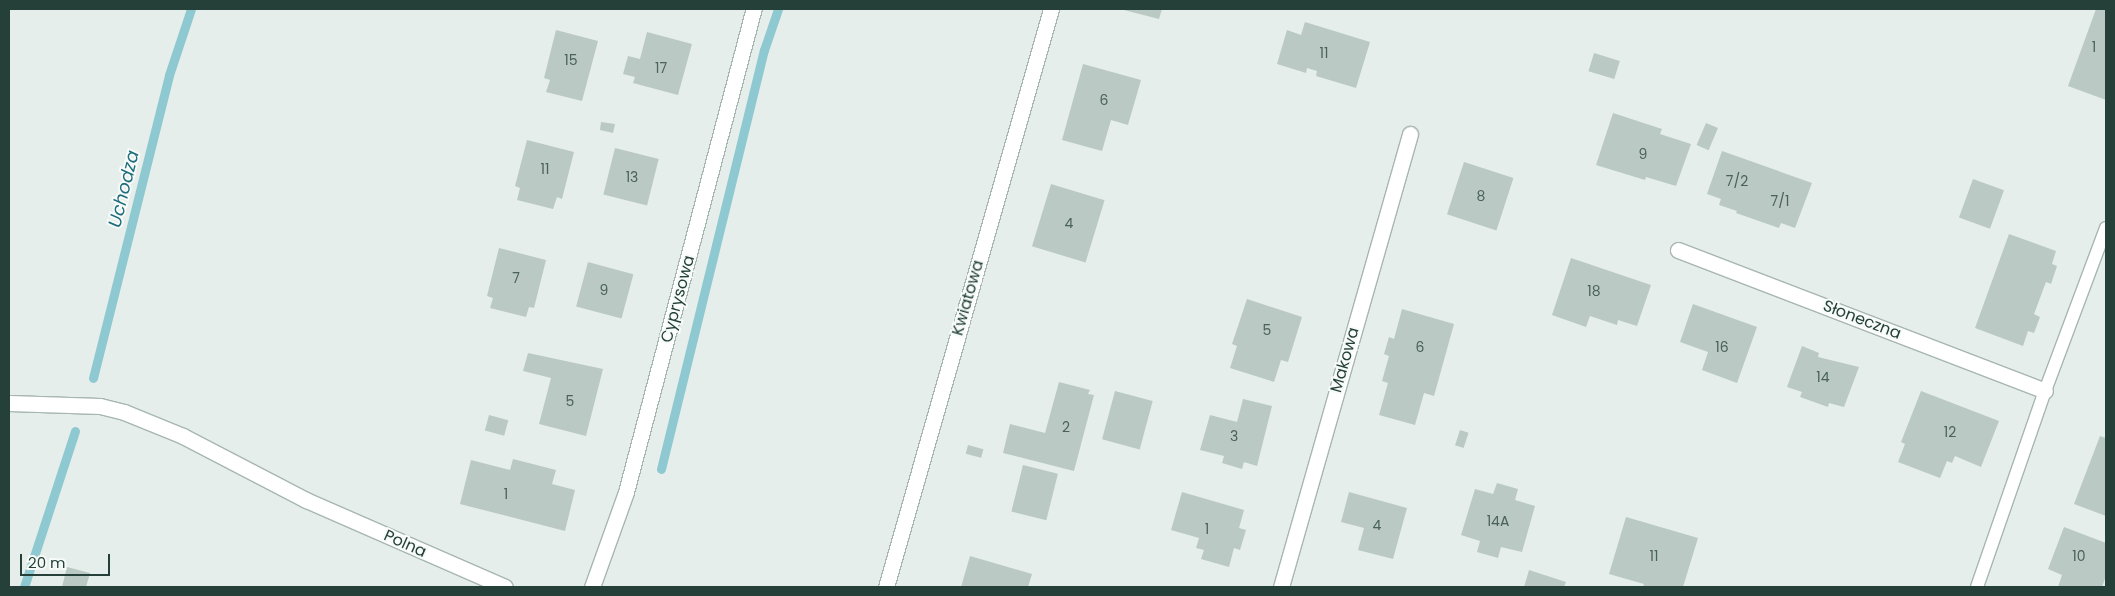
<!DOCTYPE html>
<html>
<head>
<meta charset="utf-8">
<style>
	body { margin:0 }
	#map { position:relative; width:2115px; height:596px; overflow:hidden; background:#e5eeea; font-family:Poppins,sans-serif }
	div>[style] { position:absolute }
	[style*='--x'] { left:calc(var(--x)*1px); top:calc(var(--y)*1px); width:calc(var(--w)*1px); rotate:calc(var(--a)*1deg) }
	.stream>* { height:9px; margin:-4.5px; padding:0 4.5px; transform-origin:4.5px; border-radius:4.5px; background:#8ec8d1 }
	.building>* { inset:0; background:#bac9c3; transform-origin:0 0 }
	.roads { filter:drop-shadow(1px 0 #a7b6b1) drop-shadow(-1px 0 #a7b6b1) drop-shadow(0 1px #a7b6b1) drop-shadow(0 -1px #a7b6b1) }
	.service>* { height:12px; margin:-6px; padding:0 6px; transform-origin:6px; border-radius:6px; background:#fff }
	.minor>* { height:15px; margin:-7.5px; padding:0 7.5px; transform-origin:7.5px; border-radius:7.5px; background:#fff }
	span { translate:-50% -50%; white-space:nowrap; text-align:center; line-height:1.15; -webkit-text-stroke:4px #f6faf8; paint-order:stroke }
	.number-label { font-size:14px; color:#4a625b }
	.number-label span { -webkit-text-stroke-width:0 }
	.street-label { font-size:16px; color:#244038 }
	.water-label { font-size:18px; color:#1e6d7c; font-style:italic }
	.frame { position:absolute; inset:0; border:10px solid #244038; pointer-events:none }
	.scale { position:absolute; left:20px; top:554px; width:90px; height:22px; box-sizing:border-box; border:2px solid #244038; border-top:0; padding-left:6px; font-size:15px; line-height:18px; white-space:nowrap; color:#244038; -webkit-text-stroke:4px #f6faf8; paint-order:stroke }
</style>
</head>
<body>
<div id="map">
	<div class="stream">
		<i style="--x:93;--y:378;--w:312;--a:-75.9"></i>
		<i style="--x:169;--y:75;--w:70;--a:-71.6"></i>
		<i style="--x:661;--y:469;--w:431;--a:-76.2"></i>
		<i style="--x:764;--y:50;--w:43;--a:-71.1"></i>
		<i style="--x:24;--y:587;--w:164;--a:-71.9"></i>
	</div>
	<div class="building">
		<i style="clip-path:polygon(1120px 9px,1162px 9px,1159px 19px)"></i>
		<i style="clip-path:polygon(2096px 9px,2106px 9px,2106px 100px,2068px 86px)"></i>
		<i style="clip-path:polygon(1305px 22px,1370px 42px,1356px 88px,1316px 76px,1317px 71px,1307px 68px,1306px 73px,1277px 64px,1287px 30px,1301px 35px)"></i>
		<i style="clip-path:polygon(556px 30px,598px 41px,582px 101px,546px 92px,550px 80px,544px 78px)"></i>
		<i style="clip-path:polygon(647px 32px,692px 44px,678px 95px,633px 83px,635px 77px,623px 74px,628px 56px,640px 59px)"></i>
		<i style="left:1594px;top:53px;width:27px;height:19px;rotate:17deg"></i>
		<i style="clip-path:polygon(1083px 64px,1141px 80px,1128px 125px,1111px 120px,1102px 151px,1062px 140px)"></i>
		<i style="clip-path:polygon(1613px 113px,1662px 129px,1660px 134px,1691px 144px,1676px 186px,1646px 177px,1645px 180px,1596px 165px)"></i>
		<i style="clip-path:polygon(601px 122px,615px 124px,613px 133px,600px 130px)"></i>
		<i style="left:1706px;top:123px;width:13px;height:24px;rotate:23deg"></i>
		<i style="clip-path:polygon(527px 140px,574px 152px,562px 199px,557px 197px,553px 209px,517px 200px,520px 188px,515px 186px)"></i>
		<i style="left:615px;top:148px;width:45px;height:48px;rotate:14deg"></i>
		<i style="clip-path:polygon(1722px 151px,1812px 183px,1795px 228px,1781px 223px,1779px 228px,1736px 213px,1737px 211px,1719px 205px,1721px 199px,1707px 194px)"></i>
		<i style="left:1464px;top:162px;width:52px;height:55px;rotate:18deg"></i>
		<i style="left:1973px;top:179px;width:33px;height:41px;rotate:20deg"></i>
		<i style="left:1051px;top:184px;width:56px;height:65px;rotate:17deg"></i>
		<i style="clip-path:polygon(2009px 234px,2056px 251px,2052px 264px,2057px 266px,2051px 284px,2046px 282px,2034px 314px,2040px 317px,2034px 333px,2028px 331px,2023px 346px,1975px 328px)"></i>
		<i style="clip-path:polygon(499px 248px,546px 260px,534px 308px,529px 307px,526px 317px,490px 308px,493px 298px,487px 296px)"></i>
		<i style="clip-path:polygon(1571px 258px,1651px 285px,1637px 326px,1618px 320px,1617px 325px,1590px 316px,1586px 327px,1552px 315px)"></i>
		<i style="left:588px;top:262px;width:47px;height:46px;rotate:15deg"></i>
		<i style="clip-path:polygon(1247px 299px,1302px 317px,1288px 362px,1281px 360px,1274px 382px,1230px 368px,1237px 346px,1232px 344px)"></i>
		<i style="clip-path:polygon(1693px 304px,1757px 327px,1737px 383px,1702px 370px,1708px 352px,1680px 342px)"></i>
		<i style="clip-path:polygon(1402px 309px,1454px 324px,1434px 396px,1424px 393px,1415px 425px,1379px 415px,1388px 383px,1382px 381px,1389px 356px,1384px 354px,1389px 337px,1394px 339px)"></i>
		<i style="clip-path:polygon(1802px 346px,1819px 353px,1818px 357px,1859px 367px,1844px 407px,1829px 403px,1828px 407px,1800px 397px,1802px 392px,1787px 387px)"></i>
		<i style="clip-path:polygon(528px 353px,603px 369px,586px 436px,539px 424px,551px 378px,523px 371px)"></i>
		<i style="clip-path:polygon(1059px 382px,1090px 390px,1088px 394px,1094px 395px,1074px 471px,1003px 453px,1010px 424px,1045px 433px)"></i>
		<i style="left:1115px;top:391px;width:39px;height:50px;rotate:15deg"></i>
		<i style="clip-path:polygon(1921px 391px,1999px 421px,1981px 467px,1955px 456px,1952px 463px,1947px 461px,1940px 478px,1898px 462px,1905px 444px,1901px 442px)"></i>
		<i style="clip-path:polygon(1243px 399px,1272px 406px,1257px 466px,1244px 462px,1242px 469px,1222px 463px,1224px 456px,1200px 450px,1210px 415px,1237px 422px)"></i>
		<i style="left:489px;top:415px;width:20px;height:16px;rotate:15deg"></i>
		<i style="left:1460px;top:430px;width:9px;height:16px;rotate:18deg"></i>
		<i style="clip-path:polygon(2100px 436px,2106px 438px,2106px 516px,2074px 504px)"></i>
		<i style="left:968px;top:445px;width:16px;height:9px;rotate:15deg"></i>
		<i style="clip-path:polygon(513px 459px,556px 470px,552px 484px,575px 490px,565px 531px,460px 504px,471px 460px,510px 470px)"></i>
		<i style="left:1023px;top:465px;width:36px;height:48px;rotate:14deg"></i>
		<i style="clip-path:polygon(1497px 483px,1518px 489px,1515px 500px,1535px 506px,1522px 552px,1501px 547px,1498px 558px,1477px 552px,1480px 541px,1461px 535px,1475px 489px,1493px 494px)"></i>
		<i style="clip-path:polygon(1182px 492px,1244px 510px,1239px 528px,1246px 530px,1240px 550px,1234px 548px,1229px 567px,1201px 559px,1204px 550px,1196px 548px,1199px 538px,1171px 530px)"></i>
		<i style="clip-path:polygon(1349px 492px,1407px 508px,1393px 559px,1358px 550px,1364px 528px,1341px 522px)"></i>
		<i style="clip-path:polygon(1626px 517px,1698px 538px,1683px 587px,1643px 587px,1644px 584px,1609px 574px)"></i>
		<i style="clip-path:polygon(2064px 527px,2106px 543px,2106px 576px,2102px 587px,2058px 587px,2062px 575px,2048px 569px)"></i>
		<i style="clip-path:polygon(970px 556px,1032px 574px,1028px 587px,961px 587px)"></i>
		<i style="clip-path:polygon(67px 567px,90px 573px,86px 587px,62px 587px)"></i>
		<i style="clip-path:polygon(1529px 570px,1566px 582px,1564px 587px,1524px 587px)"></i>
	</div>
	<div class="roads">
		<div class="service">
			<i style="--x:1977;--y:587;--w:207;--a:-70.9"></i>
			<i style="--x:2045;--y:391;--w:174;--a:-69.5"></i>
		</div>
		<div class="minor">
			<i style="--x:1678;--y:250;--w:393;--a:21"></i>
			<i style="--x:9;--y:403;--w:91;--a:1.9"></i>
			<i style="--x:100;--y:406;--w:25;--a:14"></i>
			<i style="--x:124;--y:412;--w:64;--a:22.1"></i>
			<i style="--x:183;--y:436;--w:139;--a:27.5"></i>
			<i style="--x:306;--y:500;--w:217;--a:23.6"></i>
			<i style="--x:592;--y:587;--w:101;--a:-70.3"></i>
			<i style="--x:626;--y:492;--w:500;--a:-75.2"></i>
			<i style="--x:886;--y:587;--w:601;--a:-74.07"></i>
			<i style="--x:1281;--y:587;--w:471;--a:-74.1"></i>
		</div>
	</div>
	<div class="number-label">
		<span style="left:2094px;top:47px">1</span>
		<span style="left:1324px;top:53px">11</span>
		<span style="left:571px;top:60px">15</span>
		<span style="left:661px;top:68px">17</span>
		<span style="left:1104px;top:100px">6</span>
		<span style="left:1643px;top:154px">9</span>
		<span style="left:545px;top:169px">11</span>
		<span style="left:632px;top:177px">13</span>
		<span style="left:1737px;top:181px">7/2</span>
		<span style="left:1481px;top:196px">8</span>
		<span style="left:1780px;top:201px">7/1</span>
		<span style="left:1069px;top:223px">4</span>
		<span style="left:516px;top:278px">7</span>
		<span style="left:604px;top:290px">9</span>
		<span style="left:1594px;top:291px">18</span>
		<span style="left:1267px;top:330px">5</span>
		<span style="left:1420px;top:347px">6</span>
		<span style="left:1722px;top:347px">16</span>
		<span style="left:1823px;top:377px">14</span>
		<span style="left:570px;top:401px">5</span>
		<span style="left:1066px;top:427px">2</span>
		<span style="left:1950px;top:432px">12</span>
		<span style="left:1234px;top:436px">3</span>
		<span style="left:506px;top:494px">1</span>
		<span style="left:1498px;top:521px">14A</span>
		<span style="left:1377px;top:525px">4</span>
		<span style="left:1207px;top:529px">1</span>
		<span style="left:1654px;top:556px">11</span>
		<span style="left:2079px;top:556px">10</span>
	</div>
	<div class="street-label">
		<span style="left:968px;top:298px;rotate:-74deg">Kwiatowa</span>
		<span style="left:678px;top:299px;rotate:-75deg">Cyprysowa</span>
		<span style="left:1862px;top:320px;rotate:21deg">Słoneczna</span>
		<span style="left:1345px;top:360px;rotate:-74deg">Makowa</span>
		<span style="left:405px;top:544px;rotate:24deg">Polna</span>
	</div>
	<div class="water-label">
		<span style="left:124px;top:189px;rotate:-76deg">Uchodza</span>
	</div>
	<div class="frame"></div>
	<div class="scale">20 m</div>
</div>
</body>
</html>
